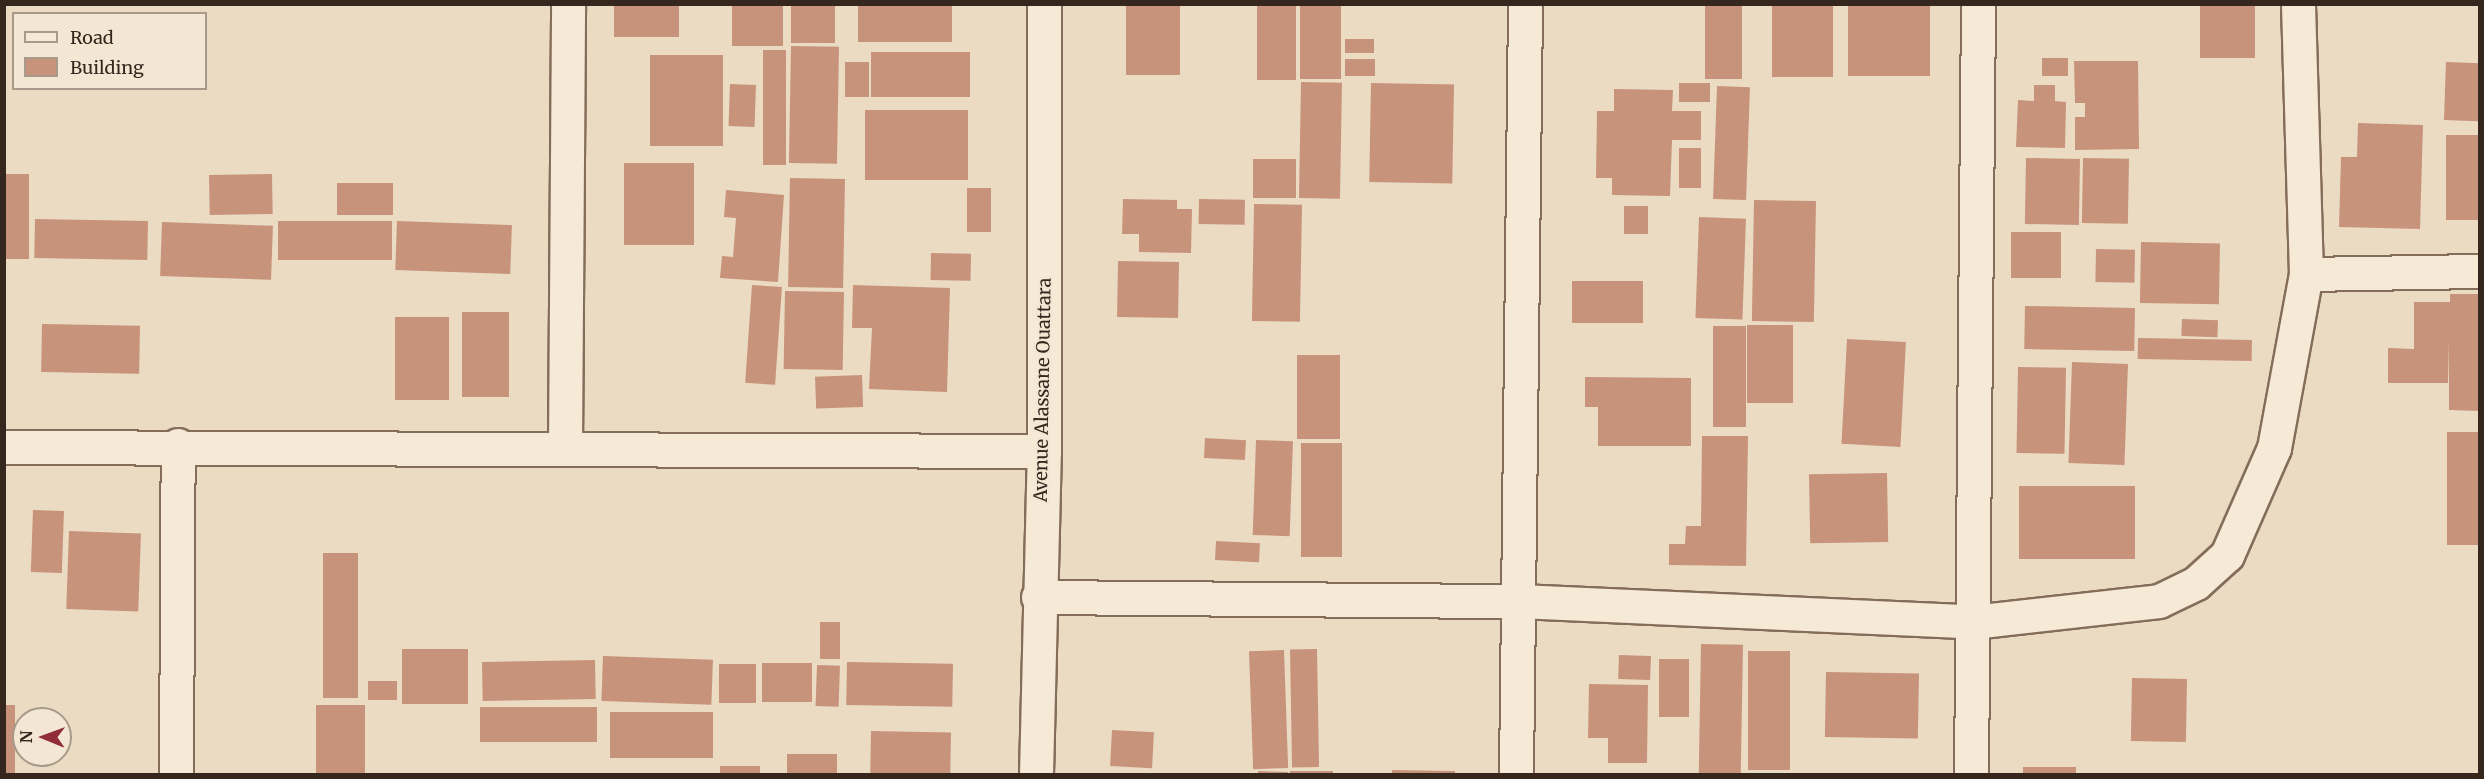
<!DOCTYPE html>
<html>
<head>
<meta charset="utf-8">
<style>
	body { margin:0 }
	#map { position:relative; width:2484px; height:779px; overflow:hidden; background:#ebdbc3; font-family:Merriweather,serif }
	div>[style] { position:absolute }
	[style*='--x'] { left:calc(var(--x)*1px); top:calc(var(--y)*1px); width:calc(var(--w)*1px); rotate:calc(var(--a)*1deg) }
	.building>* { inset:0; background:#c7937b; transform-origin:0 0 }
	.roads { filter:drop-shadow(2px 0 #846d5b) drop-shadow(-2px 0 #846d5b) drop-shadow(0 2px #846d5b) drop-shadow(0 -2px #846d5b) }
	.minor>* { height:33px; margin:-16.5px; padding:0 16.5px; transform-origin:16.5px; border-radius:16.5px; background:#f6e9d5 }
	.tertiary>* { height:33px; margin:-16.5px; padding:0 16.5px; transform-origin:16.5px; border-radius:16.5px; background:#f6e9d5 }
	span { translate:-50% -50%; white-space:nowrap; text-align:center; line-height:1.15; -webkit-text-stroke:4.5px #f3e6d2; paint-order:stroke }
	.street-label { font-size:18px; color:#35271e }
	.frame { position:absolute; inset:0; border:6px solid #35271e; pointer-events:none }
	.legend { position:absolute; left:12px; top:12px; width:195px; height:78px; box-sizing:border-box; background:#f3e6d2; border:2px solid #a79a8a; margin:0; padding:8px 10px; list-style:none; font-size:18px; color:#35271e }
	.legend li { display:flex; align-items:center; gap:12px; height:30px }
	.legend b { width:30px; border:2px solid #a79a8a }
	.north { position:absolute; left:12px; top:707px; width:60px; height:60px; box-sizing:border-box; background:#f3e6d2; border:2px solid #a79a8a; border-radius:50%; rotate:271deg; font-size:16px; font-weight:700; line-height:24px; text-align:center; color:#35271e }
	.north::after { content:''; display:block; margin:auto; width:21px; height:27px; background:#8f2e38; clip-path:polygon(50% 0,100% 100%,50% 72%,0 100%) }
</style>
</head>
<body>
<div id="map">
	<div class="building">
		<i style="left:614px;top:4px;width:65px;height:33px"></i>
		<i style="left:732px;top:4px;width:51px;height:42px"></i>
		<i style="left:791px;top:4px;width:44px;height:39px"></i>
		<i style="left:858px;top:4px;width:94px;height:38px"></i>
		<i style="left:1126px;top:4px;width:54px;height:71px"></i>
		<i style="left:1257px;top:4px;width:39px;height:76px"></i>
		<i style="left:1300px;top:4px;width:41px;height:75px"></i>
		<i style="left:1705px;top:4px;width:37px;height:75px"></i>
		<i style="left:1772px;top:4px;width:61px;height:73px"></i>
		<i style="left:1848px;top:4px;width:82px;height:72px"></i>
		<i style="left:2200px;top:4px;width:55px;height:54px"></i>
		<i style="left:1345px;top:39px;width:29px;height:14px"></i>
		<i style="left:791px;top:46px;width:48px;height:117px;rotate:1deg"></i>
		<i style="left:763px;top:50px;width:23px;height:115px"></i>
		<i style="left:871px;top:52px;width:99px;height:45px"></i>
		<i style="left:650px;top:55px;width:73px;height:91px"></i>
		<i style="left:2042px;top:58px;width:26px;height:18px"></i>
		<i style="left:1345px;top:59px;width:30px;height:17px"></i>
		<i style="clip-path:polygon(2074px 61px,2138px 61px,2139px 149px,2075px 150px,2075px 117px,2085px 117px,2085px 103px,2075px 103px)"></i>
		<i style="left:869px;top:62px;width:35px;height:24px;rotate:90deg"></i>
		<i style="left:2446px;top:62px;width:34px;height:58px;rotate:2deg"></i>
		<i style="left:1301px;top:82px;width:41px;height:116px;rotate:1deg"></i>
		<i style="left:1371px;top:83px;width:83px;height:99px;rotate:1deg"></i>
		<i style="left:1679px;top:83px;width:31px;height:19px"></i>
		<i style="left:730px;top:84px;width:26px;height:42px;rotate:2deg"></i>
		<i style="clip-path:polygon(2034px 85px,2055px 85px,2055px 101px,2066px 102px,2065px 148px,2016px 147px,2018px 100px,2034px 101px)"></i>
		<i style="left:1717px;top:86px;width:33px;height:113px;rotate:2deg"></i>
		<i style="clip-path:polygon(1614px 89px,1673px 90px,1672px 111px,1701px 111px,1701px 140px,1672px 140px,1670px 196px,1612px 195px,1612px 178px,1596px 178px,1597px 111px,1614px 111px)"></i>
		<i style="left:865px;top:110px;width:103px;height:70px"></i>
		<i style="clip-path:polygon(2358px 123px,2423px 125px,2420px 229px,2339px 227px,2341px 157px,2357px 157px)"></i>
		<i style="left:2446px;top:135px;width:34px;height:85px"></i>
		<i style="left:1679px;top:148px;width:22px;height:40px"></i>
		<i style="left:2026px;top:158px;width:54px;height:66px;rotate:1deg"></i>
		<i style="left:2083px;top:158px;width:46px;height:65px;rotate:1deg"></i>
		<i style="left:1296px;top:159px;width:39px;height:43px;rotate:90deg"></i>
		<i style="left:624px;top:163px;width:70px;height:82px"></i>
		<i style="left:4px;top:174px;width:25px;height:85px"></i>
		<i style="left:272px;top:174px;width:40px;height:63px;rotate:89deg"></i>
		<i style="left:790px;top:178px;width:55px;height:109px;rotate:1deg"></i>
		<i style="left:393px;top:183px;width:32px;height:56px;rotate:90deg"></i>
		<i style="left:967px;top:188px;width:24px;height:44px"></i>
		<i style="clip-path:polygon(726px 190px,784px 195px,778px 282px,720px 278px,722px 256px,733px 257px,736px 218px,724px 217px)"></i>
		<i style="clip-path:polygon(1123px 199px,1177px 200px,1177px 209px,1192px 209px,1191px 253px,1139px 252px,1139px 234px,1122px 234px)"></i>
		<i style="left:1199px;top:199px;width:46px;height:25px;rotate:1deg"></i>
		<i style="left:1754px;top:200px;width:62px;height:121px;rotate:1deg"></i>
		<i style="left:1254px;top:204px;width:48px;height:117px;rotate:1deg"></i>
		<i style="left:1624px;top:206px;width:24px;height:28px"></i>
		<i style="left:1699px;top:217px;width:47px;height:101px;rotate:2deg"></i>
		<i style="left:35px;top:219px;width:113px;height:39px;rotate:1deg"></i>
		<i style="left:278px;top:221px;width:114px;height:39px"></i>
		<i style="left:397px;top:221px;width:115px;height:49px;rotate:2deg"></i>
		<i style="left:162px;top:222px;width:111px;height:54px;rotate:2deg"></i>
		<i style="left:2011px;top:232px;width:50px;height:46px"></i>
		<i style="left:2141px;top:242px;width:79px;height:61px;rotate:1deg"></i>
		<i style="left:2096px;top:249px;width:39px;height:33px;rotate:1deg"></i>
		<i style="left:931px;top:253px;width:40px;height:27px;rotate:1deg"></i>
		<i style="left:1118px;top:261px;width:61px;height:56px;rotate:1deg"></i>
		<i style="left:1572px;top:281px;width:71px;height:42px"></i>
		<i style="left:752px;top:285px;width:30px;height:98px;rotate:4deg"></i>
		<i style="clip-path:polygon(853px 285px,950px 288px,947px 392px,869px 389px,872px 328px,852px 328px)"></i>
		<i style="left:785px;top:291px;width:59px;height:78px;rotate:1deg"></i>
		<i style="clip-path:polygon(2450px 294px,2480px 294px,2480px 411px,2449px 410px,2449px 340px,2448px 383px,2388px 383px,2388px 348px,2414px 349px,2414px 302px,2450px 302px)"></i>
		<i style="left:2025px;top:306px;width:110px;height:43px;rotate:1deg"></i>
		<i style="left:462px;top:312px;width:47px;height:85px"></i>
		<i style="left:395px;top:317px;width:54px;height:83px"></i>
		<i style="left:2182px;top:319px;width:36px;height:17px;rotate:2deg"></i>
		<i style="left:42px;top:324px;width:98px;height:48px;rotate:1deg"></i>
		<i style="left:1747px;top:325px;width:46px;height:78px"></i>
		<i style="left:1713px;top:326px;width:33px;height:101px"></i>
		<i style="left:2138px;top:338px;width:114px;height:21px;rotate:1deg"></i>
		<i style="left:1847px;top:339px;width:59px;height:105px;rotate:3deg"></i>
		<i style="left:1297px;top:355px;width:43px;height:84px"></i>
		<i style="left:2072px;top:362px;width:56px;height:101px;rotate:2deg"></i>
		<i style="left:2018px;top:367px;width:48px;height:86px;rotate:1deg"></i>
		<i style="left:862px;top:375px;width:32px;height:47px;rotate:88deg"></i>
		<i style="clip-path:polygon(1585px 377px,1691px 378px,1691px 446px,1598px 446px,1598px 407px,1585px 407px)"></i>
		<i style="left:2447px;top:432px;width:33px;height:113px"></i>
		<i style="clip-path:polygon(1702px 436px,1748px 436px,1746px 566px,1669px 565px,1669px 544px,1685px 544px,1686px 526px,1701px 526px)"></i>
		<i style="left:1205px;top:438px;width:41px;height:20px;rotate:3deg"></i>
		<i style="left:1256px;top:440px;width:37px;height:95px;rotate:2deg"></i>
		<i style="left:1301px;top:443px;width:41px;height:114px"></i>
		<i style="left:1887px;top:473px;width:69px;height:78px;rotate:89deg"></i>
		<i style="left:2019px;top:486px;width:116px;height:73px"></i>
		<i style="left:33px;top:510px;width:31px;height:62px;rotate:2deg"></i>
		<i style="left:69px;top:531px;width:72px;height:78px;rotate:2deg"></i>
		<i style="left:1216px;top:541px;width:44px;height:19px;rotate:3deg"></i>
		<i style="left:323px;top:553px;width:35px;height:145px"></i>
		<i style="left:820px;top:622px;width:20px;height:37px"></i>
		<i style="left:1701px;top:644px;width:42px;height:129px;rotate:1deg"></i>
		<i style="left:402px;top:649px;width:66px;height:55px"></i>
		<i style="left:1317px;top:649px;width:118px;height:27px;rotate:89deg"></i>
		<i style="left:1284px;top:650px;width:118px;height:35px;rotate:88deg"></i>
		<i style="left:1748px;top:651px;width:42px;height:119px"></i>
		<i style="left:1619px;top:655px;width:32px;height:24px;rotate:2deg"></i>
		<i style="left:603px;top:656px;width:110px;height:45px;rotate:2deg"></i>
		<i style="left:1659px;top:659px;width:30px;height:58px"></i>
		<i style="left:595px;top:660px;width:39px;height:113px;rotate:89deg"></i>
		<i style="left:847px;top:662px;width:106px;height:43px;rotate:1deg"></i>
		<i style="left:762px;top:663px;width:50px;height:39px"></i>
		<i style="left:719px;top:664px;width:37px;height:39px"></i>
		<i style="left:817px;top:665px;width:23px;height:41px;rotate:2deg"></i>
		<i style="left:1826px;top:672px;width:93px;height:65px;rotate:1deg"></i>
		<i style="left:2132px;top:678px;width:55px;height:63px;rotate:1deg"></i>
		<i style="left:368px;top:681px;width:29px;height:19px"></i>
		<i style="clip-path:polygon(1589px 684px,1648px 685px,1647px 763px,1608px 763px,1608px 738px,1588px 738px)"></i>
		<i style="left:4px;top:705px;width:11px;height:69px"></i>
		<i style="left:316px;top:705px;width:49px;height:69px"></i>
		<i style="left:480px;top:707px;width:117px;height:35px"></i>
		<i style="left:610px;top:712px;width:103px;height:46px"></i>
		<i style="left:1112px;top:730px;width:42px;height:36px;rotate:3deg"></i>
		<i style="left:871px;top:731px;width:80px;height:43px;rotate:1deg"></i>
		<i style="left:837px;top:754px;width:20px;height:50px;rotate:90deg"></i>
		<i style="left:760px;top:766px;width:8px;height:40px;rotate:90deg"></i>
		<i style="left:2023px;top:767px;width:53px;height:7px"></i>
		<i style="clip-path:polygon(1392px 770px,1455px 771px,1455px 774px,1392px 774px)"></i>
		<i style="clip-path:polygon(1258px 771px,1288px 772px,1288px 774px,1258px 774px)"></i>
		<i style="left:1290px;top:771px;width:43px;height:3px"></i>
	</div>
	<div class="roads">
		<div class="minor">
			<i style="--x:2306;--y:274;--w:174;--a:-1"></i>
			<i style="--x:4;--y:447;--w:1040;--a:0.22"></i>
			<i style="--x:565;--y:447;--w:443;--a:-89.6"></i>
			<i style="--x:1038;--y:597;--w:481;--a:0.5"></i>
			<i style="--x:1519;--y:601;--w:454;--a:2.6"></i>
			<i style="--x:1973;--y:622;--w:187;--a:-6.4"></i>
			<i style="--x:2159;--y:601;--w:41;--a:-25.9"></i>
			<i style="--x:2196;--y:583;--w:42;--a:-42.1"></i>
			<i style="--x:2227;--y:555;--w:117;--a:-66.3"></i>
			<i style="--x:2274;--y:448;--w:177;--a:-79.6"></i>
			<i style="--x:2306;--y:274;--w:270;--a:-91.7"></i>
			<i style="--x:176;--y:774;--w:329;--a:-89.7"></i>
			<i style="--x:1516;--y:774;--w:770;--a:-89.33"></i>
			<i style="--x:1971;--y:774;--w:770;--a:-89.48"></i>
		</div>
		<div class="tertiary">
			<i style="--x:1036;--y:774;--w:323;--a:-88.6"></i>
			<i style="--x:1044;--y:451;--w:447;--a:-90"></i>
		</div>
	</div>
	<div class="street-label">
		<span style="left:1043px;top:390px;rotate:-89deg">Avenue Alassane Ouattara</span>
	</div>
	<div class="frame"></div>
	<ul class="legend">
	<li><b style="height:8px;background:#f6e9d5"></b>Road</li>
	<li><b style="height:16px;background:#c7937b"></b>Building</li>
	</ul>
	<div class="north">N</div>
</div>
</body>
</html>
